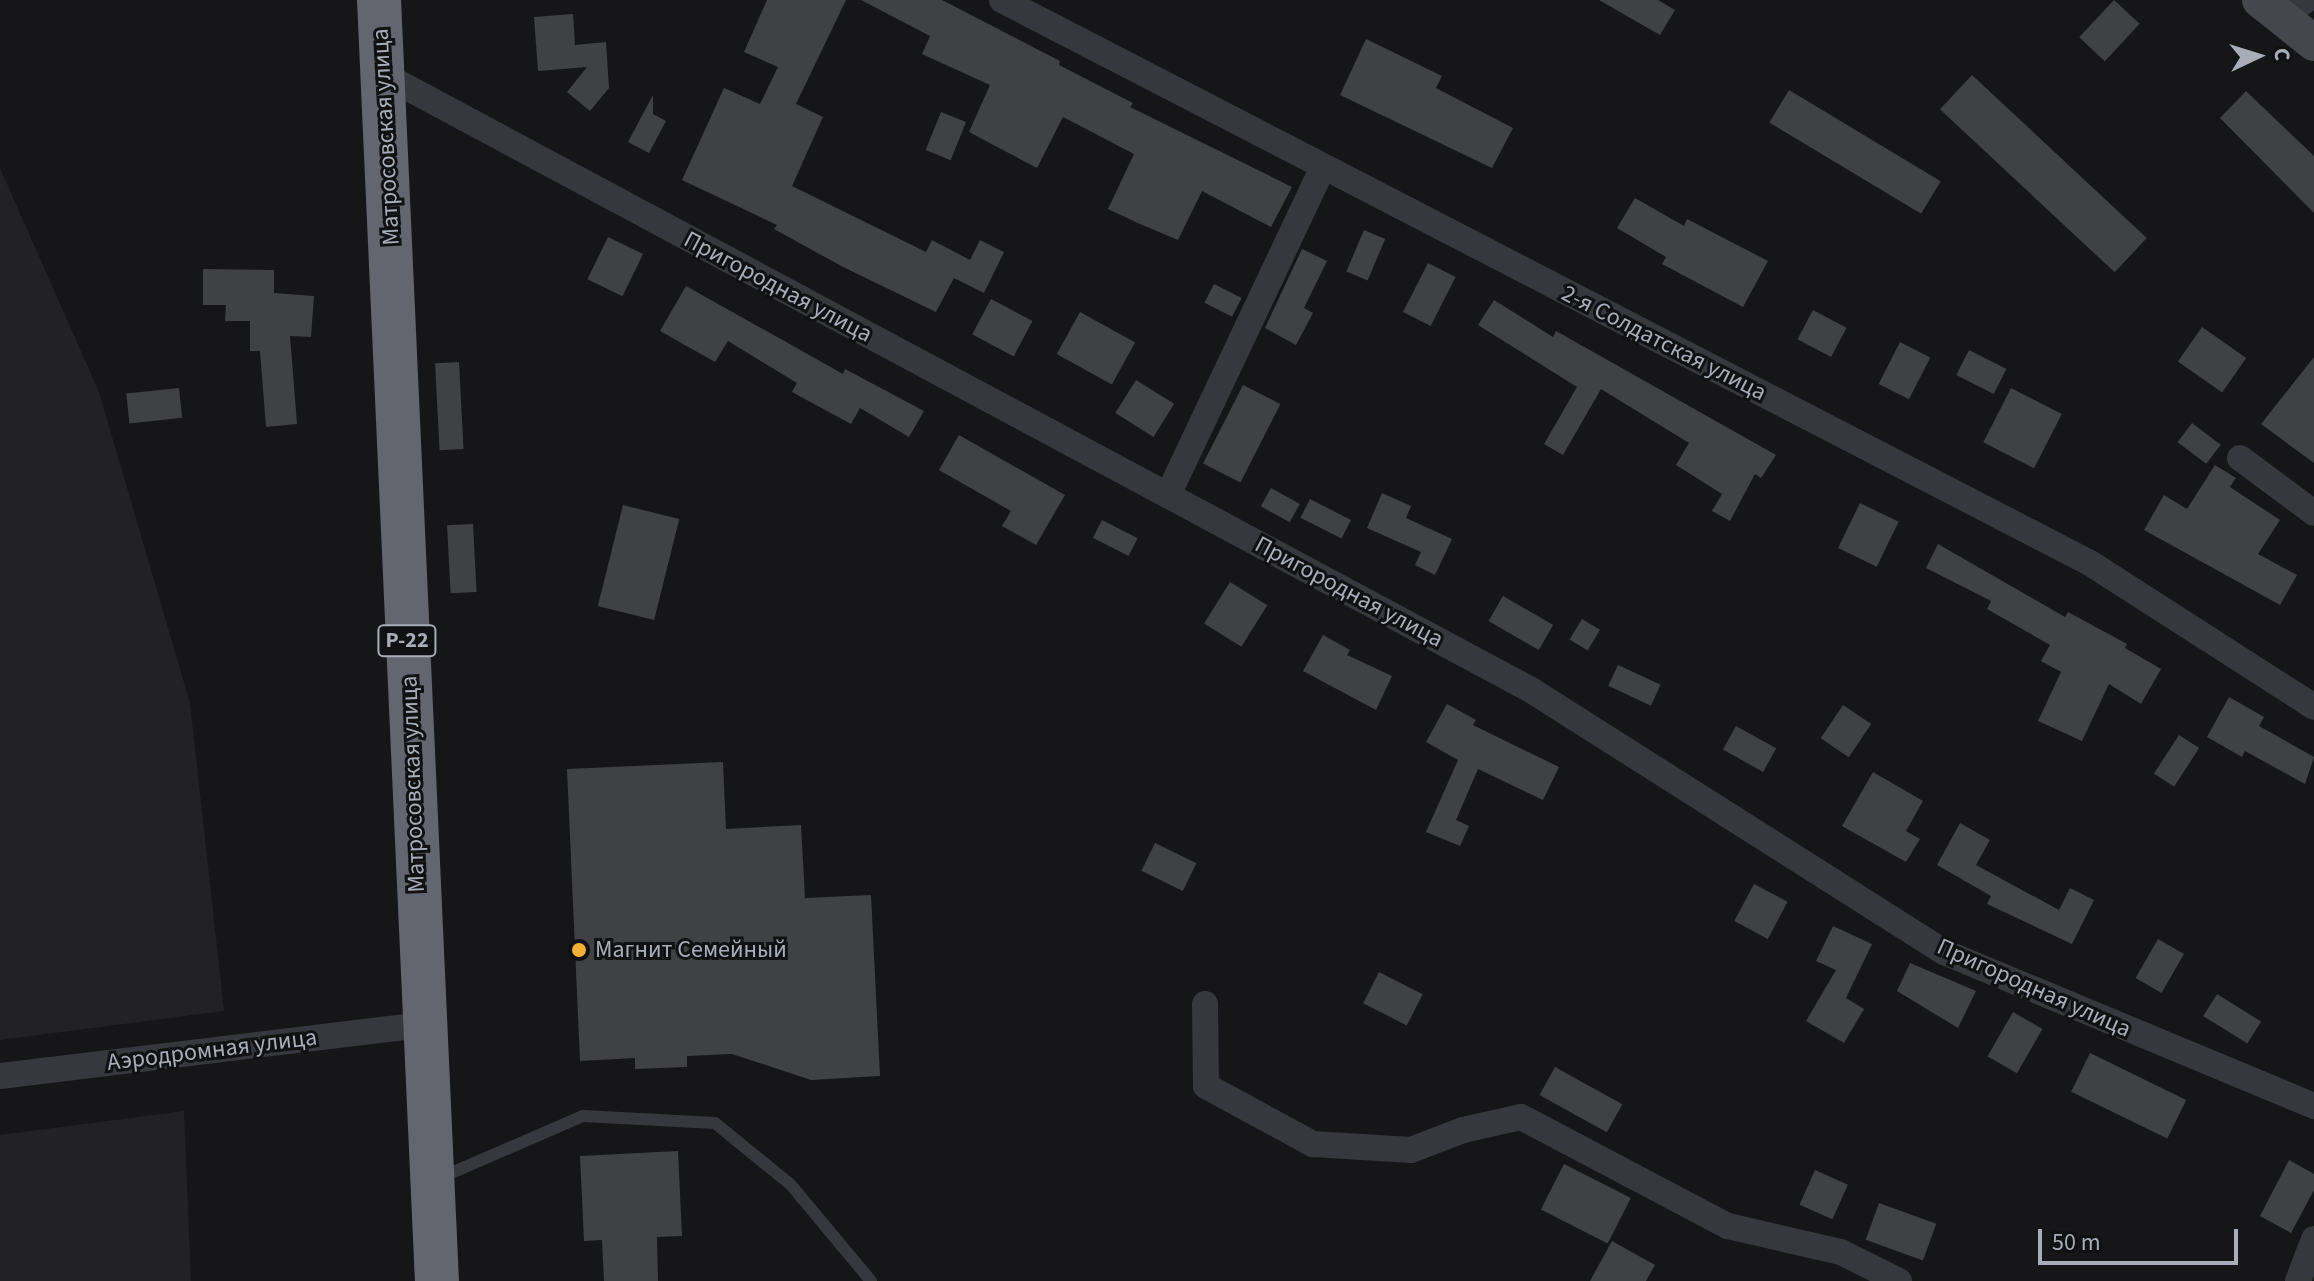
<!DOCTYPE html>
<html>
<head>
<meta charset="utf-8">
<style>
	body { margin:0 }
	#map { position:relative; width:2314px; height:1281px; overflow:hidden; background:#161618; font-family:"Source Sans 3",sans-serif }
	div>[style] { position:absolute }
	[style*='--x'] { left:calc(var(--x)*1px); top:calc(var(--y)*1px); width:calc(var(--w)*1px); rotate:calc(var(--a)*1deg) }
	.built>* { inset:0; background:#222225 }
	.building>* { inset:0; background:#404145; transform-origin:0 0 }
	.lane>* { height:12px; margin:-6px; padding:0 6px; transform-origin:6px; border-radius:6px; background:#37383d }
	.street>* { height:26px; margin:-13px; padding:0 13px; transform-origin:13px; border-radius:13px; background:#37383d }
	.secondary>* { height:36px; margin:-18px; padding:0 18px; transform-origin:18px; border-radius:18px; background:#45474d }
	.highway>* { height:44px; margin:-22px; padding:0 22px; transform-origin:22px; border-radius:22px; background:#63666e }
	.dots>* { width:22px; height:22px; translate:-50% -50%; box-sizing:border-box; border:4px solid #111113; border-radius:50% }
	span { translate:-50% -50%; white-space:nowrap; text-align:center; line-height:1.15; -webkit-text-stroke:6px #111113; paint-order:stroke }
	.shield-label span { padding:2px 6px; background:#111113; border:2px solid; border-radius:6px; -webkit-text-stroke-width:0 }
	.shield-label { font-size:22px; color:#a8adb8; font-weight:700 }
	.street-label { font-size:24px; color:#a8adb8 }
	.poi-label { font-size:24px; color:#a8adb8 }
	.left { translate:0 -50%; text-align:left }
	.north { position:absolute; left:2218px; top:16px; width:80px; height:80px; -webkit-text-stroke:6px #111113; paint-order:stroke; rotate:86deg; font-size:22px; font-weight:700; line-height:32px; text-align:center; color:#a8adb8 }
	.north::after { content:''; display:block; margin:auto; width:28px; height:36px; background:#a8adb8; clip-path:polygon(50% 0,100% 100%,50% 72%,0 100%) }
	.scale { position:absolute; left:2038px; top:1229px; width:200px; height:36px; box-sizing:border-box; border:4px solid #a8adb8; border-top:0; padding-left:10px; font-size:24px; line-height:28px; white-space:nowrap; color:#a8adb8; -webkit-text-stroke:6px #111113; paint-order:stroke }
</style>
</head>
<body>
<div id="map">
	<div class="built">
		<i style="clip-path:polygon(0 168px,99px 392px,190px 703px,224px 1011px,0 1040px)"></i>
		<i style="clip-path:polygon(184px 1111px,191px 1281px,0 1281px,0 1135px)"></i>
	</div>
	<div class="building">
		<i style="clip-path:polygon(767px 0,846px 0,796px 104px,823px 117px,792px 186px,926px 252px,932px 240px,970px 260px,980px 240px,1004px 252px,984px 293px,954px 278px,936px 312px,843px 267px,774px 229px,777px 225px,682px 180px,724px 88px,760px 104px,778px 67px,744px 52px)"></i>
		<i style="clip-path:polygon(861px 0,942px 0,1060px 61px,1059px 65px,1133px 103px,1130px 107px,1292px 187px,1271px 227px,1202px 191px,1178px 240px,1140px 224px,1108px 209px,1134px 154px,1063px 117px,1037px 168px,969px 132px,990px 85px,922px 54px,930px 36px)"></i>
		<i style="clip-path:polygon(1599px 0,1658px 0,1675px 10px,1660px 35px)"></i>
		<i style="left:2114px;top:0;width:35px;height:51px;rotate:43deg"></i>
		<i style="clip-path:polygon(573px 14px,575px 45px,606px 42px,609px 88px,590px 111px,567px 92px,587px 67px,538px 71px,534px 17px)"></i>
		<i style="clip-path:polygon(1366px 39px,1442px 76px,1436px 88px,1513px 128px,1492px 168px,1340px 95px)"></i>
		<i style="left:1972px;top:75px;width:239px;height:47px;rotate:43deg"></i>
		<i style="left:1789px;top:90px;width:177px;height:38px;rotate:31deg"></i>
		<i style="clip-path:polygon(2246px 91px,2314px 156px,2314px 213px,2220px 118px)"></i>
		<i style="clip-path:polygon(653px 95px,653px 114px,666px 121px,649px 153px,628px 142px)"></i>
		<i style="left:941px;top:112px;width:27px;height:41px;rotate:22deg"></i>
		<i style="clip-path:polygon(1635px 198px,1684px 226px,1687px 219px,1768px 261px,1743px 307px,1662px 264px,1666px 257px,1617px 228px)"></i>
		<i style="left:1364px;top:230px;width:23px;height:45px;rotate:23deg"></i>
		<i style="left:608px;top:237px;width:39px;height:47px;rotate:26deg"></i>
		<i style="clip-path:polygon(1302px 249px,1327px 261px,1304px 308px,1313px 313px,1296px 345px,1265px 328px)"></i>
		<i style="left:1428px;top:263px;width:31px;height:55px;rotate:27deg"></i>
		<i style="clip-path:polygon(203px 269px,274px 270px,274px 293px,314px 296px,311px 337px,290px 336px,297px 424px,266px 427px,260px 351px,250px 351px,250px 321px,225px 321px,226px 305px,203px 305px)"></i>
		<i style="left:1214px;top:284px;width:31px;height:21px;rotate:27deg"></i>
		<i style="clip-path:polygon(686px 286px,843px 374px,845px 369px,924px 411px,909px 437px,860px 408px,851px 424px,792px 392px,797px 383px,728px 341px,715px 362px,660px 331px)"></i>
		<i style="left:991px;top:299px;width:47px;height:40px;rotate:28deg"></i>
		<i style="clip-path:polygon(1494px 300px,1553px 337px,1556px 331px,1776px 455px,1761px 478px,1755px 474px,1730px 521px,1712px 511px,1722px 494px,1676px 465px,1689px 443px,1601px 389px,1563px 455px,1544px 444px,1577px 387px,1478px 325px)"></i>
		<i style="left:1813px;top:310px;width:38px;height:33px;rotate:28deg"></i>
		<i style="left:1080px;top:312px;width:63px;height:48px;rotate:29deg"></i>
		<i style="left:2202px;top:327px;width:54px;height:42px;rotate:35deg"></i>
		<i style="left:1900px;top:342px;width:34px;height:47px;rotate:27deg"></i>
		<i style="left:1969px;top:350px;width:42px;height:28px;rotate:27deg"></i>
		<i style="clip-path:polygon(2314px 357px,2314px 463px,2261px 424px)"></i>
		<i style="left:459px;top:362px;width:87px;height:24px;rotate:87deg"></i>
		<i style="left:1136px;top:380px;width:45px;height:39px;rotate:32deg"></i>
		<i style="left:1243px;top:385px;width:42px;height:88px;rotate:27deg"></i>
		<i style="left:179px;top:388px;width:30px;height:53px;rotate:84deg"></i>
		<i style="left:2011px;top:388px;width:57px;height:61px;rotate:27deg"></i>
		<i style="left:2192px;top:423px;width:36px;height:24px;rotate:37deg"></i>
		<i style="clip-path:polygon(959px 435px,1065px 495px,1036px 545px,1002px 526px,1011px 511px,939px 470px)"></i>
		<i style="clip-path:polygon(2215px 465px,2236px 478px,2230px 487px,2280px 520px,2258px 554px,2297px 575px,2280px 605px,2144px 530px,2164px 495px,2187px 509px)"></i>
		<i style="left:1271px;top:488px;width:33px;height:21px;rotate:29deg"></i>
		<i style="clip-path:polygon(1382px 493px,1411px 506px,1406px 518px,1452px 539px,1435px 575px,1415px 565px,1421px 552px,1367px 528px)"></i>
		<i style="left:1310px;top:499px;width:46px;height:21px;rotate:27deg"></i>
		<i style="left:1860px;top:503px;width:43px;height:50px;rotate:26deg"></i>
		<i style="left:623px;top:505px;width:58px;height:104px;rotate:14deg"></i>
		<i style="left:1102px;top:520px;width:40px;height:20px;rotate:27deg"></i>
		<i style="left:473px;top:524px;width:68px;height:26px;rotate:87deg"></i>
		<i style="clip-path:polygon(1938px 544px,2065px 617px,2068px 612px,2127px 644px,2125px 648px,2161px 669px,2141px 704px,2109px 684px,2082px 741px,2038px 721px,2061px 672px,2041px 661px,2050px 645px,1987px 609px,1991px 601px,1926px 568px)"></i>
		<i style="left:1230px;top:582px;width:44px;height:49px;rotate:32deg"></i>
		<i style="left:1503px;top:596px;width:58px;height:29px;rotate:30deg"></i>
		<i style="left:1582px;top:619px;width:21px;height:24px;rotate:31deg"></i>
		<i style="clip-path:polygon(1323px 635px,1350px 650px,1347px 655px,1392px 676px,1376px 710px,1303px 671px)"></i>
		<i style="left:1618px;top:665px;width:47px;height:23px;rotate:25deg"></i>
		<i style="clip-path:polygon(2229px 697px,2264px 717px,2259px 726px,2314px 757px,2305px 784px,2245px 751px,2242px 757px,2207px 737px)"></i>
		<i style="clip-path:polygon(1447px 704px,1476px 720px,1473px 725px,1559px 767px,1543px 800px,1478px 769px,1456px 820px,1469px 826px,1460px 846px,1426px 832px,1458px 760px,1426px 742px)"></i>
		<i style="left:1843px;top:705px;width:34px;height:40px;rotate:34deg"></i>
		<i style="left:1736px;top:726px;width:46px;height:27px;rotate:29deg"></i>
		<i style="left:2179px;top:735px;width:24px;height:46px;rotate:33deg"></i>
		<i style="clip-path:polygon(723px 762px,726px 829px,801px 825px,805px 898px,871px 895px,880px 1076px,811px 1080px,732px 1054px,687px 1056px,687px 1067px,635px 1069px,635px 1058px,580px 1061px,567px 769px)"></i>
		<i style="clip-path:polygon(1873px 772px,1923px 801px,1906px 831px,1920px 839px,1906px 862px,1842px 826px)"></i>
		<i style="clip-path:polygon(1960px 823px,1990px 840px,1976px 865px,2059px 910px,2070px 888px,2094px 900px,2072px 944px,1987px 904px,1991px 896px,1937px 865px)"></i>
		<i style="left:1155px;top:843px;width:46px;height:31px;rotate:26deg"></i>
		<i style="left:1754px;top:884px;width:38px;height:42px;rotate:28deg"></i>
		<i style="clip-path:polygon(1833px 926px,1872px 944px,1846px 998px,1864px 1009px,1844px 1043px,1806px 1021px,1836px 970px,1816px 961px)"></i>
		<i style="left:2158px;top:939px;width:30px;height:45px;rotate:30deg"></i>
		<i style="clip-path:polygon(1910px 963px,1976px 991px,1958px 1028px,1897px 991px)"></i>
		<i style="left:1379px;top:972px;width:49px;height:35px;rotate:27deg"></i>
		<i style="left:2217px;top:994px;width:52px;height:26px;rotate:32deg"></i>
		<i style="left:2013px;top:1012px;width:34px;height:51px;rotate:30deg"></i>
		<i style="left:2090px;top:1053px;width:107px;height:43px;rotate:26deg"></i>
		<i style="left:1555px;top:1067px;width:77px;height:32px;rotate:29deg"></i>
		<i style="clip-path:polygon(678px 1151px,682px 1236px,657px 1237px,658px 1281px,604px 1281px,602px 1240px,584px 1241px,580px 1156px)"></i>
		<i style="clip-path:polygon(2289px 1160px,2314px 1174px,2314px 1190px,2291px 1233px,2260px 1216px)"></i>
		<i style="left:1564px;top:1164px;width:75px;height:51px;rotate:27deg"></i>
		<i style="left:1815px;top:1170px;width:36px;height:38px;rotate:24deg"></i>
		<i style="left:1879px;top:1203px;width:61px;height:39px;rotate:20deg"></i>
		<i style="clip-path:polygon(1612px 1241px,1655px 1265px,1646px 1281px,1590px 1281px)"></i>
	</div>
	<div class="lane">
		<i style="--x:442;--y:1177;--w:154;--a:-23.4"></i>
		<i style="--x:583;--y:1116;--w:132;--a:3"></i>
		<i style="--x:715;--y:1123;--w:98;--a:39.2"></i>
		<i style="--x:791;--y:1185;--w:125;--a:50.2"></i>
	</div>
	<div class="street">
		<i style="--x:1002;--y:0;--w:1225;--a:27.36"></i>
		<i style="--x:2090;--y:563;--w:266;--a:32.7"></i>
		<i style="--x:2282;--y:17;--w:29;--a:-35"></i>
		<i style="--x:384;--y:75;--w:1301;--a:28.2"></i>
		<i style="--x:1531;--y:690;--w:489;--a:32.4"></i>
		<i style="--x:1944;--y:952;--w:401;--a:22.6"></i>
		<i style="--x:2240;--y:458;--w:92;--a:36.6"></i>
		<i style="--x:1168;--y:495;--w:363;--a:-64.7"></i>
		<i style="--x:1205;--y:1004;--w:82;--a:89.3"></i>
		<i style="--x:1206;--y:1086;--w:122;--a:28.5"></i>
		<i style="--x:1313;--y:1144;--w:98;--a:3.5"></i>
		<i style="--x:1411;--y:1150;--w:56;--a:-21"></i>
		<i style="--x:1463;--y:1130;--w:59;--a:-12.6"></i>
		<i style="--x:1521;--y:1117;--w:234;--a:27.8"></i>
		<i style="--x:1728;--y:1226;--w:116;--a:13"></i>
		<i style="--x:1841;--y:1252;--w:65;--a:26.6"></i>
		<i style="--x:0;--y:1076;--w:426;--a:-6.9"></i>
		<i style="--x:2298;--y:1281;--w:45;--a:-69.1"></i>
	</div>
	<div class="secondary">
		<i style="--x:2260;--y:0;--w:69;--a:38.5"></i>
	</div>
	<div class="highway">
		<i style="--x:379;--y:0;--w:1282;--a:87.41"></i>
	</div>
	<div class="dots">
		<i style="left:579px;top:950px;background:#f2b134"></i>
	</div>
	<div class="shield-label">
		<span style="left:407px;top:641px">Р-22</span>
	</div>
	<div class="street-label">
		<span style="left:386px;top:137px;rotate:-93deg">Матросовская улица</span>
		<span style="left:778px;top:287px;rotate:28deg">Пригородная улица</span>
		<span style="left:1664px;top:343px;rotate:27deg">2-я Солдатская улица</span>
		<span style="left:1349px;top:592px;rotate:28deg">Пригородная улица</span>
		<span style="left:413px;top:784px;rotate:-92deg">Матросовская улица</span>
		<span style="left:2034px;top:988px;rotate:24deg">Пригородная улица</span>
		<span style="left:212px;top:1050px;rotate:-7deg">Аэродромная улица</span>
	</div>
	<div class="poi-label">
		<span class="left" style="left:595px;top:950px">Магнит Семейный</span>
	</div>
	<div class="north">С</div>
	<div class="scale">50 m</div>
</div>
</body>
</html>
